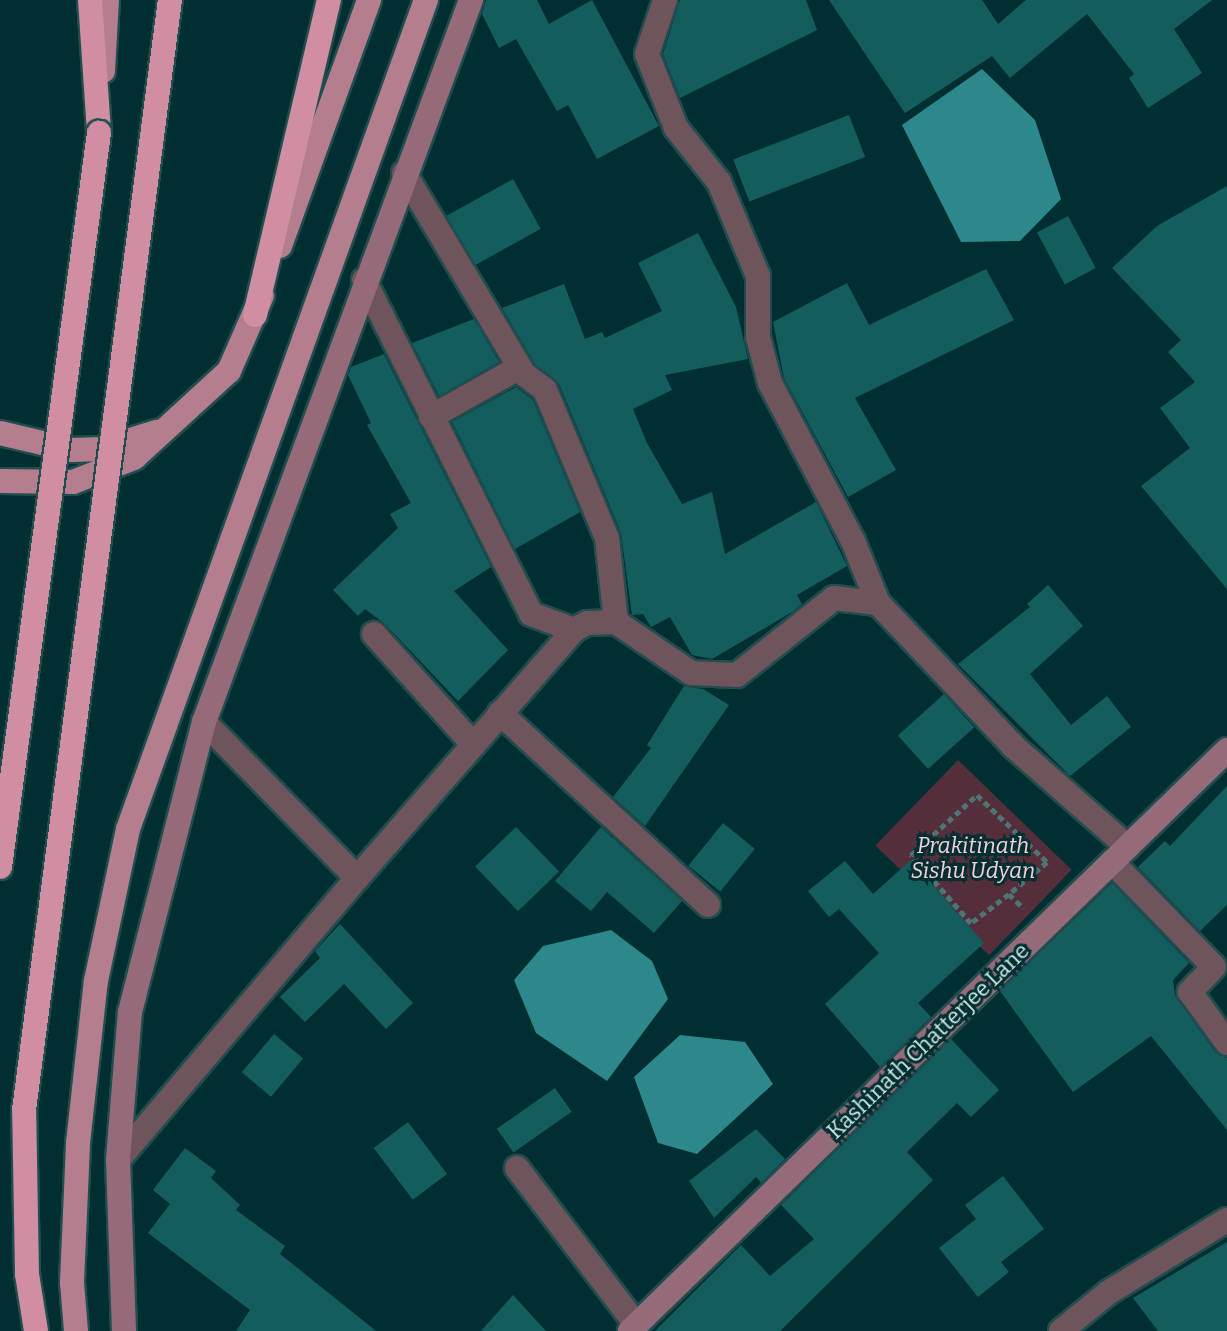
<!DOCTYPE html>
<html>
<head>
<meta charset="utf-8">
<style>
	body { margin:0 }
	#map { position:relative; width:1227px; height:1331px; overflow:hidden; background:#002f31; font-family:Bitter,serif }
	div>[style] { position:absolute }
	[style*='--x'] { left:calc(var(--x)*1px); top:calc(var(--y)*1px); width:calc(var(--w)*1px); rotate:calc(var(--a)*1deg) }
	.green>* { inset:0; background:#542f3b; transform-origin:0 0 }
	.water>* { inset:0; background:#2c888b }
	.building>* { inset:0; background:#145d5f; transform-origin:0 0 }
	.path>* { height:5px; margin-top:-2.5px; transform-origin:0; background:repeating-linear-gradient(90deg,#4e7475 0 6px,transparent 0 10px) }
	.roads { filter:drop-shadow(2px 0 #224d4f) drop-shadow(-2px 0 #224d4f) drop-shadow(0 2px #224d4f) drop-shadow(0 -2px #224d4f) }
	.street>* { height:24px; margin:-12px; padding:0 12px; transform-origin:12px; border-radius:12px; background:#6f545c }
	.secondary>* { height:24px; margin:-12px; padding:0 12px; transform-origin:12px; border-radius:12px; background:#966b79 }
	.primary>* { height:24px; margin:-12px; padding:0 12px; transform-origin:12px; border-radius:12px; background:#b47e8f }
	.highway>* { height:24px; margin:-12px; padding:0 12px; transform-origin:12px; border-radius:12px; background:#d08ea3 }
	.bridges { filter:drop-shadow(2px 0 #224d4f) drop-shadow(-2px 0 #224d4f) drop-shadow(0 2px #224d4f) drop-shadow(0 -2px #224d4f) }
	.highway-bridge>* { height:24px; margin:-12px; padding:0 12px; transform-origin:12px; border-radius:12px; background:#d08ea3 }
	span { translate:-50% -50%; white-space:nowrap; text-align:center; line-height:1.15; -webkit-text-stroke:6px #002f31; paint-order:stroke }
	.park-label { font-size:22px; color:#f6d0db; font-style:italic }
	.street-label { font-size:22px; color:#d4ebeb }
</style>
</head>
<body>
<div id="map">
	<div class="green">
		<i style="left:958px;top:760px;width:158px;height:119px;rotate:44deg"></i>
	</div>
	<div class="water">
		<i style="clip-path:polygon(982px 69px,1035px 120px,1061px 199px,1020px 241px,961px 242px,902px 125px)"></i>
		<i style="clip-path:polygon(611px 930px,652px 961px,668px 999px,607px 1081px,536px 1033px,514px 980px,543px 946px)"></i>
		<i style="clip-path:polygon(680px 1035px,745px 1042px,773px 1084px,697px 1154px,658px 1143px,634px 1077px)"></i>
	</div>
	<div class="building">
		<i style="clip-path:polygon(486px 0,537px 0,549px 24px,592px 0,659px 126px,597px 159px,568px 105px,557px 111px,516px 39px,499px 48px,482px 14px)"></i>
		<i style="clip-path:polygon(680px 0,806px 0,817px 30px,680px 98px,663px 54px)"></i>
		<i style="clip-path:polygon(829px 0,982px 0,998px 24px,1026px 0,1212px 0,1174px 29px,1202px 73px,1148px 108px,1129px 78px,1134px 74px,1087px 14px,1010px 78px,992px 56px,905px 113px)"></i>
		<i style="left:849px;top:115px;width:45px;height:124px;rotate:69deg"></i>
		<i style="left:513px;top:179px;width:57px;height:76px;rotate:61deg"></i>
		<i style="clip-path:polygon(1227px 186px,1227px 589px,1141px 486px,1190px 448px,1160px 408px,1195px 382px,1168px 352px,1181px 340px,1112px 268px,1157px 226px)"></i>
		<i style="left:1068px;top:216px;width:59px;height:35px;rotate:62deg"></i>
		<i style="clip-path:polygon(698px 233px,736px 307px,748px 359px,665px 375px,672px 390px,633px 409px,647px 443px,682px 504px,712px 492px,725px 554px,816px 502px,847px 566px,797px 595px,802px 604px,792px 612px,712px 659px,692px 655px,670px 617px,651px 627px,643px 614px,632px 615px,621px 533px,559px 384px,535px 364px,502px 308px,564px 284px,585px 339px,602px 332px,605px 338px,662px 311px,638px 263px)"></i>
		<i style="clip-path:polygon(986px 269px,1014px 320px,855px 398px,896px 470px,848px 497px,784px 378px,773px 322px,847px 283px,869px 325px)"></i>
		<i style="clip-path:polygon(474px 319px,499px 362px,439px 396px,412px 343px)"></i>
		<i style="clip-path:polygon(384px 354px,491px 567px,454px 591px,508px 650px,458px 701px,385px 624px,365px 609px,358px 616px,333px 590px,398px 528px,390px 514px,411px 503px,367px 425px,371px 423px,348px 375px,351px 367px)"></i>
		<i style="clip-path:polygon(516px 387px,533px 400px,580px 512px,515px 549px,452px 422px)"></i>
		<i style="clip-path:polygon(1048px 585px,1083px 626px,1030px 674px,1071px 725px,1107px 696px,1131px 727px,1070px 776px,958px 664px,1030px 607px,1027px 604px)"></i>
		<i style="clip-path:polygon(684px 686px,703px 689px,729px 705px,645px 826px,613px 797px,651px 748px,647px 745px)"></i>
		<i style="left:944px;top:694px;width:45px;height:62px;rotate:48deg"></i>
		<i style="clip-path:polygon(1227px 786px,1227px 905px,1200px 931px,1138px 867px,1165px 841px,1170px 846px)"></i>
		<i style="left:723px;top:823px;width:41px;height:55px;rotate:39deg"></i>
		<i style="left:516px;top:827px;width:62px;height:57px;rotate:46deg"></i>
		<i style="clip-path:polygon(601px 827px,682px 901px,654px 933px,607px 892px,591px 911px,555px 881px)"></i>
		<i style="clip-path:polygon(911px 860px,984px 943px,918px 1003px,931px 1017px,880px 1067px,825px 1004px,879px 953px,839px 909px,829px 917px,808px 891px,845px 861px,873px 894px)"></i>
		<i style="clip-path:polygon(1112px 883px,1189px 963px,1173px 980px,1175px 995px,1215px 1052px,1227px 1058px,1227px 1130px,1151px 1036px,1073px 1092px,1000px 991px)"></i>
		<i style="clip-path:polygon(340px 924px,413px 1003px,386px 1029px,344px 984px,305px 1022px,280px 997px,320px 958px,315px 951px)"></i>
		<i style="left:274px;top:1034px;width:38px;height:50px;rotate:40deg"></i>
		<i style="clip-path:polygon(951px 1039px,999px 1090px,971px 1117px,957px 1103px,907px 1152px,933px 1180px,780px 1331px,655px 1331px,741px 1245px,770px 1276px,814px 1239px,781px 1205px)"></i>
		<i style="left:555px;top:1088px;width:29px;height:71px;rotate:55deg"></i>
		<i style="left:408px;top:1122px;width:65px;height:43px;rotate:53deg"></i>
		<i style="clip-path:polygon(756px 1129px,785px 1159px,761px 1183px,756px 1177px,714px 1218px,689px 1181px)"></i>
		<i style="clip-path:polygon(185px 1148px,216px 1171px,211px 1178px,240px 1205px,236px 1210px,285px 1246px,280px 1254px,376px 1331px,236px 1331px,250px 1310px,148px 1233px,170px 1204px,153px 1190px)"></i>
		<i style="clip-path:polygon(1003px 1176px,1044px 1229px,1001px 1262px,1009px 1272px,978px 1297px,939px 1248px,976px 1219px,965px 1205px)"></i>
		<i style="clip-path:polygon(1227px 1242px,1227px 1331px,1158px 1331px,1133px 1298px)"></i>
		<i style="clip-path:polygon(513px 1295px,546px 1331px,481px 1331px)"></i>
	</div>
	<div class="path">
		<i style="--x:1009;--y:894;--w:48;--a:142.7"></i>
		<i style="--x:971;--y:923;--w:91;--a:-131.4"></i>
		<i style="--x:911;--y:855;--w:89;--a:-42.3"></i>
		<i style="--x:977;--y:795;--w:97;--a:43.7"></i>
		<i style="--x:1047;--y:862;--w:50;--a:139.9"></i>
		<i style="--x:1009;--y:894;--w:20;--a:45"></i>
	</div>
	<div class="roads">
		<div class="street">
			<i style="--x:665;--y:0;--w:57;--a:108.4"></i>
			<i style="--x:647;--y:54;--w:79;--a:68.6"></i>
			<i style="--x:676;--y:128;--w:69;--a:51.5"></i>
			<i style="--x:719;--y:182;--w:102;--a:67.5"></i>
			<i style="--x:758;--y:276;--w:61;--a:90"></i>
			<i style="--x:758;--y:337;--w:48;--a:75.4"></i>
			<i style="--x:770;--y:383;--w:178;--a:62.3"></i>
			<i style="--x:853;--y:541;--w:67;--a:68"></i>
			<i style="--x:878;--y:603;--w:197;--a:46.6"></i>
			<i style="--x:1013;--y:746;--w:153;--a:41.3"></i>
			<i style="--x:404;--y:173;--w:234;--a:59.2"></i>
			<i style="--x:524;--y:374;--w:26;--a:37"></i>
			<i style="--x:545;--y:390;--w:160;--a:67.3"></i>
			<i style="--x:607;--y:538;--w:84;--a:83.9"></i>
			<i style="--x:364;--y:280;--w:373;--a:63.4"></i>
			<i style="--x:531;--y:614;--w:46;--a:20.4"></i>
			<i style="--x:431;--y:417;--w:102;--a:-29.3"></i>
			<i style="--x:374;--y:634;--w:145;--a:48.1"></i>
			<i style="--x:500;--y:713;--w:283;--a:42.7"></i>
			<i style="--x:1112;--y:862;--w:146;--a:45.8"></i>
			<i style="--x:1214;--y:967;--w:35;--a:134"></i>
			<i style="--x:1190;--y:992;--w:63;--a:54"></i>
			<i style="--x:357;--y:878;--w:330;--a:-48.8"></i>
			<i style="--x:574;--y:630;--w:15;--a:-28"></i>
			<i style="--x:587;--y:623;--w:29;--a:-2"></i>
			<i style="--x:616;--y:622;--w:91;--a:34.2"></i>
			<i style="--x:691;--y:673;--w:46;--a:2.5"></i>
			<i style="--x:737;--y:675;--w:124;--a:-38.4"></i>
			<i style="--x:834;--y:598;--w:44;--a:6.5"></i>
			<i style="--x:118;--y:1160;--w:370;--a:-49.7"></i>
			<i style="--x:357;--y:878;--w:219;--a:-134.4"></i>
			<i style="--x:517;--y:1168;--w:196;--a:52.7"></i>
			<i style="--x:1061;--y:1331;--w:62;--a:-39.1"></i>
			<i style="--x:1109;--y:1292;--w:138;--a:-31.4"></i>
		</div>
		<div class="secondary">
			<i style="--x:124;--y:1331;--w:171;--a:-92"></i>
			<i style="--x:118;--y:1160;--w:148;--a:-85.4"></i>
			<i style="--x:130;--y:1012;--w:299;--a:-75.7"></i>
			<i style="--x:204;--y:722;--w:770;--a:-69.71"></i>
			<i style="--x:630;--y:1331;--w:833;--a:-44.22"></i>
		</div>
		<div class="primary">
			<i style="--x:103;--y:71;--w:71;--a:-86.8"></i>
			<i style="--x:280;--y:246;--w:262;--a:-70.1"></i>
			<i style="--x:0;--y:433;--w:74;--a:13.3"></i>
			<i style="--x:72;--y:450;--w:30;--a:-2"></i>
			<i style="--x:102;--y:449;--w:57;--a:-17.5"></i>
			<i style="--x:0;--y:481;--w:73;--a:0.8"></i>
			<i style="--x:73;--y:482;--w:66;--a:-21.5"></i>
			<i style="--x:134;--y:458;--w:129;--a:-42.5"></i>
			<i style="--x:229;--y:371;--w:82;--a:-66.3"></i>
			<i style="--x:76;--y:1331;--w:49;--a:-94.7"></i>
			<i style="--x:72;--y:1282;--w:139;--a:-87.5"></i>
			<i style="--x:78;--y:1143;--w:163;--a:-83.7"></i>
			<i style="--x:96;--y:981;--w:155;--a:-78.1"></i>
			<i style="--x:128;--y:829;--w:881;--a:-70.23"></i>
		</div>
		<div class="highway">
			<i style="--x:90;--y:0;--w:133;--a:86.1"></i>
			<i style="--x:255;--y:315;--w:324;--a:-76.8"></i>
		</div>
	</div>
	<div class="bridges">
		<div class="highway-bridge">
			<i style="--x:0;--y:867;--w:741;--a:-82.32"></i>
			<i style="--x:36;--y:1331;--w:58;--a:-99"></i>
			<i style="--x:27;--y:1274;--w:164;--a:-91"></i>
			<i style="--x:24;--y:1110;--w:1120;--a:-82.51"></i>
		</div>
	</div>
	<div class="park-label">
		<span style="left:973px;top:858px">Prakitinath<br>Sishu Udyan</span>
	</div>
	<div class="street-label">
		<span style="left:928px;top:1041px;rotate:-44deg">Kashinath Chatterjee Lane</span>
	</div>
</div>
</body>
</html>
